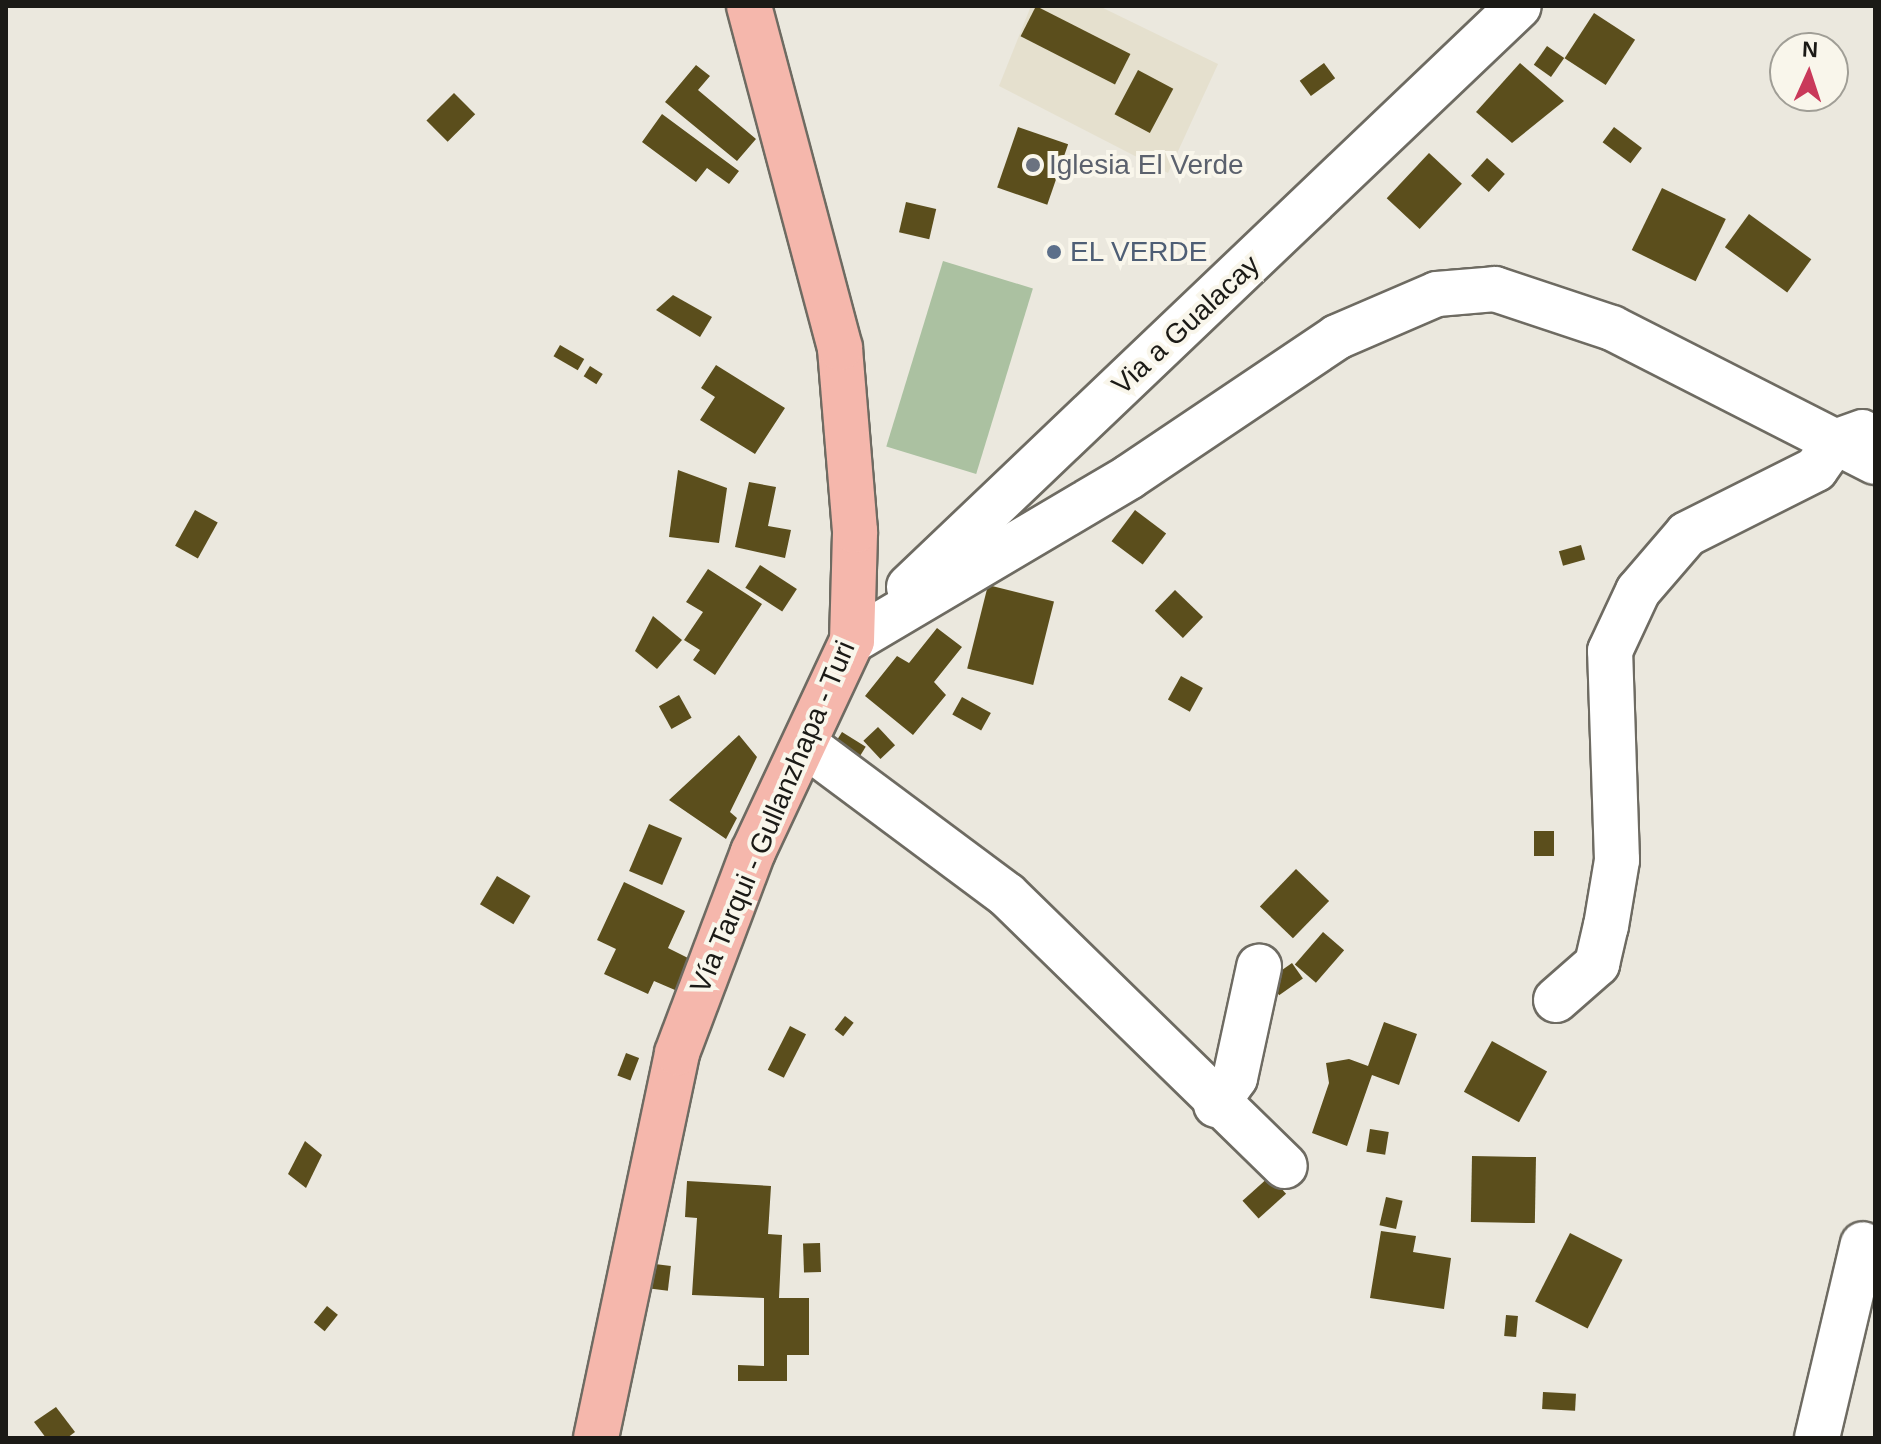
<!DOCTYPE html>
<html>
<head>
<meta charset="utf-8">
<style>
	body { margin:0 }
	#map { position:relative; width:1881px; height:1444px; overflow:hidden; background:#ebe8de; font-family:Helvetica,sans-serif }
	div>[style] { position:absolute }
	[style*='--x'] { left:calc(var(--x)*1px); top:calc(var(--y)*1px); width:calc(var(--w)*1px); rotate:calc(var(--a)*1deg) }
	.built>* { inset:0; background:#e5e0ce }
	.green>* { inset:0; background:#abc1a1; transform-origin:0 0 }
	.building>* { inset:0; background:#5b4e1c; transform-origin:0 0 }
	.roads { filter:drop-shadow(2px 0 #6e6b62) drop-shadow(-2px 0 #6e6b62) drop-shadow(0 2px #6e6b62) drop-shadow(0 -2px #6e6b62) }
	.minor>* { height:44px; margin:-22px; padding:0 22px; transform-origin:22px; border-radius:22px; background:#fff }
	.major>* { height:44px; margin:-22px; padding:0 22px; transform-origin:22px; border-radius:22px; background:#f5b7ac }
	.dots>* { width:22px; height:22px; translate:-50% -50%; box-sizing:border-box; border:4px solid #f9f6eb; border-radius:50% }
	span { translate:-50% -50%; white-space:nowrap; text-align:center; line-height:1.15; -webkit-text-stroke:8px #f9f6eb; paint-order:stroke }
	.worship-label { font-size:28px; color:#5b616d }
	.left { translate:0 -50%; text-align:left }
	.service-label { font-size:28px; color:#4e5e75 }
	.street-label { font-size:28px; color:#1b1a16 }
	.frame { position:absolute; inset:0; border:8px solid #1b1a16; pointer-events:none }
	.north { position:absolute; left:1769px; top:32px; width:80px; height:80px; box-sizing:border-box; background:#f9f6eb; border:2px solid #a09e96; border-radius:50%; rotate:3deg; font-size:22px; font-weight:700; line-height:32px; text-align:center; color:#1b1a16 }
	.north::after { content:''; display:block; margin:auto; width:28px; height:36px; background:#c9395a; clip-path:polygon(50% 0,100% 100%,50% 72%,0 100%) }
</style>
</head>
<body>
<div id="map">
	<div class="built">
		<i style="clip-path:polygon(1031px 6px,1099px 6px,1218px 64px,1168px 173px,999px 86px)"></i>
	</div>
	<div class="green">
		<i style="left:943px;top:261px;width:94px;height:194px;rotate:17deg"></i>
	</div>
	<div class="building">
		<i style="left:1036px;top:6px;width:106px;height:34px;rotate:27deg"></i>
		<i style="left:1594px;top:13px;width:49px;height:54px;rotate:33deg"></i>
		<i style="left:1547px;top:46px;width:21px;height:23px;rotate:35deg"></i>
		<i style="left:1324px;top:63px;width:19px;height:30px;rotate:54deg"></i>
		<i style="clip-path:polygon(1520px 63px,1564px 101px,1512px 143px,1476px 112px)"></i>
		<i style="clip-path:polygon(696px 65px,710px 76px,698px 90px,756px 139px,737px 161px,665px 102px)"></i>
		<i style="left:1138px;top:70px;width:40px;height:50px;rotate:28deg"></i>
		<i style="left:454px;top:93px;width:30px;height:39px;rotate:45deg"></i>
		<i style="clip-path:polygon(662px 114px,739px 171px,729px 184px,707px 168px,696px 182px,642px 142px)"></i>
		<i style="left:1018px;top:127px;width:53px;height:64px;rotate:19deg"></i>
		<i style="left:1614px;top:127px;width:35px;height:19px;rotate:37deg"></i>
		<i style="left:1429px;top:153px;width:45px;height:62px;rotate:43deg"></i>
		<i style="left:1487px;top:158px;width:24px;height:24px;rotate:42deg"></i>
		<i style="left:1662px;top:188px;width:71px;height:69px;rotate:26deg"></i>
		<i style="left:906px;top:202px;width:31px;height:31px;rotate:13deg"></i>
		<i style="left:1749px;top:214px;width:77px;height:41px;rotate:36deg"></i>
		<i style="clip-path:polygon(673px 295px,712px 317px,700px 337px,656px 310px)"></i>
		<i style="left:560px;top:345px;width:28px;height:13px;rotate:30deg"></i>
		<i style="clip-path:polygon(716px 365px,785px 408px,755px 454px,700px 420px,715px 397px,701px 388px)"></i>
		<i style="left:590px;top:366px;width:15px;height:12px;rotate:32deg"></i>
		<i style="clip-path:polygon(678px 470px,727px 488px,719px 543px,669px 537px)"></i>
		<i style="clip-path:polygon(749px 482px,776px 487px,768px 526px,791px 530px,785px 558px,735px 547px)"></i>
		<i style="left:195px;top:510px;width:26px;height:41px;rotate:29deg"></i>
		<i style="left:1135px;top:510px;width:39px;height:39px;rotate:37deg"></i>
		<i style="left:1581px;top:545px;width:15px;height:23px;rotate:74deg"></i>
		<i style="left:760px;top:565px;width:44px;height:27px;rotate:33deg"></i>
		<i style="clip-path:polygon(708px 569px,762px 604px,715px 675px,693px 660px,700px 650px,684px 640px,703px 612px,686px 602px)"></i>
		<i style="left:988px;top:585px;width:68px;height:86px;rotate:14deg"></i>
		<i style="left:1175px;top:590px;width:39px;height:29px;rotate:44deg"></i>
		<i style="clip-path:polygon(653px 616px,682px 640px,657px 669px,635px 651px)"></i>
		<i style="clip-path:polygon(937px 628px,962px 647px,934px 682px,946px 695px,913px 735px,865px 696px,897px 656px,909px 663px)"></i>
		<i style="left:1181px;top:676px;width:25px;height:27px;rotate:29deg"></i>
		<i style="left:679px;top:695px;width:26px;height:23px;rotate:61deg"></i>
		<i style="left:962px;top:697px;width:33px;height:20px;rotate:29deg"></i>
		<i style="left:878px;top:727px;width:25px;height:20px;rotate:47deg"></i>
		<i style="left:842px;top:732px;width:28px;height:27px;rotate:32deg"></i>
		<i style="clip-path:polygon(739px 735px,757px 757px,730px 812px,737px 818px,726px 839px,669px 800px)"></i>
		<i style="left:649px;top:824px;width:36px;height:51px;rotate:23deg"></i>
		<i style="left:1534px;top:831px;width:20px;height:25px"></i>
		<i style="left:1296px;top:869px;width:46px;height:52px;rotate:44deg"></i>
		<i style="left:497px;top:876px;width:39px;height:33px;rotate:31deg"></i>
		<i style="clip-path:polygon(624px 882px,685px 911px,668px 948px,690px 959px,675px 990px,654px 981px,648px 994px,604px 974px,616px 949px,597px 940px)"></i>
		<i style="left:1323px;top:932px;width:28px;height:43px;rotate:41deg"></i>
		<i style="left:1292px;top:963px;width:19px;height:29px;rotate:55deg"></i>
		<i style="left:845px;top:1016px;width:11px;height:17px;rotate:38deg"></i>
		<i style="clip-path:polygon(1384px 1022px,1417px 1034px,1399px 1085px,1372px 1075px,1347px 1146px,1312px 1133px,1329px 1083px,1326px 1063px,1349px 1059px,1368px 1066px)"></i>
		<i style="left:790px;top:1026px;width:18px;height:49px;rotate:27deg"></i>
		<i style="left:1492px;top:1041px;width:63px;height:58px;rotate:29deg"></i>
		<i style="left:626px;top:1053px;width:14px;height:24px;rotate:21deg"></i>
		<i style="left:1370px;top:1129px;width:19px;height:23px;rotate:9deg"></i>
		<i style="clip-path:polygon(305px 1141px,322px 1155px,306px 1188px,288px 1174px)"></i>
		<i style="left:1472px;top:1156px;width:64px;height:66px;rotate:1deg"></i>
		<i style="left:1270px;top:1176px;width:24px;height:37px;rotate:48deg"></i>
		<i style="clip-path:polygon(687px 1181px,771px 1186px,768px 1234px,782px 1235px,779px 1298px,809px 1298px,809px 1355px,787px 1355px,787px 1381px,738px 1381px,738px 1365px,764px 1366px,764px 1298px,692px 1295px,697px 1218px,685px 1217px)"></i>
		<i style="left:1386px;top:1197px;width:17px;height:29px;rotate:13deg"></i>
		<i style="clip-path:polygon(1381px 1231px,1416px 1236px,1413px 1252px,1451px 1258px,1444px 1309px,1370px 1298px)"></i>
		<i style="left:1570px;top:1233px;width:59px;height:77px;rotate:27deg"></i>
		<i style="left:820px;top:1243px;width:29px;height:17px;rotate:88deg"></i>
		<i style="left:655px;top:1264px;width:16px;height:25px;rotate:7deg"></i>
		<i style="left:327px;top:1306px;width:14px;height:21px;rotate:39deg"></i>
		<i style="left:1506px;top:1315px;width:12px;height:21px;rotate:5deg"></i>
		<i style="left:1543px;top:1392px;width:33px;height:17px;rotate:3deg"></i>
		<i style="clip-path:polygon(56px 1407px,75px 1432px,67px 1438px,46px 1438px,34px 1422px)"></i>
	</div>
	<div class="roads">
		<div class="minor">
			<i style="--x:909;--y:587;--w:842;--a:-43.61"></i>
			<i style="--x:852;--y:641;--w:322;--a:-30.6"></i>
			<i style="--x:1129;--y:477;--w:251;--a:-33.9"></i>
			<i style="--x:1337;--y:337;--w:109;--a:-23.3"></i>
			<i style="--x:1437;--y:294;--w:58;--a:-4.9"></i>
			<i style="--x:1495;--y:289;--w:123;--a:18.4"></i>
			<i style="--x:1612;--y:328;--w:295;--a:27"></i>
			<i style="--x:807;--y:746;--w:249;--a:36.7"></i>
			<i style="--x:1007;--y:895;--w:388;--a:44.3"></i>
			<i style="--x:1556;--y:1000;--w:55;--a:-41.3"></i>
			<i style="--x:1597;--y:964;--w:39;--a:-77"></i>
			<i style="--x:1606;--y:926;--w:67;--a:-80.5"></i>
			<i style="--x:1617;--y:860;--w:209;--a:-91.9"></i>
			<i style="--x:1610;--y:651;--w:66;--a:-65"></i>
			<i style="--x:1638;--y:591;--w:75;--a:-49.3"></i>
			<i style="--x:1687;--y:534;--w:144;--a:-26.7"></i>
			<i style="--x:1816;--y:469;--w:33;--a:-55"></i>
			<i style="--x:1835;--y:442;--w:29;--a:-20"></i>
			<i style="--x:1216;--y:1105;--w:33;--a:-55"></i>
			<i style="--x:1235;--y:1078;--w:114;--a:-77.8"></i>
			<i style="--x:1817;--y:1438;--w:199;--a:-76.7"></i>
		</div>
		<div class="major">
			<i style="--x:596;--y:1438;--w:393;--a:-78.1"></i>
			<i style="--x:677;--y:1053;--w:215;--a:-69.3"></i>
			<i style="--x:753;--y:852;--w:233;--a:-64.9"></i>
			<i style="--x:852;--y:641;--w:110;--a:-88.4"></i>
			<i style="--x:855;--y:531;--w:184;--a:-94.7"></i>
			<i style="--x:840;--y:348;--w:354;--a:-104.9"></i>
		</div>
	</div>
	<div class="dots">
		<i style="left:1033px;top:165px;background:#6b7280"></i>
		<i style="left:1054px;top:252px;background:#5c6f8a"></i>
	</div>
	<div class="worship-label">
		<span class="left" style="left:1049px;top:165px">Iglesia El Verde</span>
	</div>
	<div class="service-label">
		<span class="left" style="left:1070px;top:252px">EL VERDE</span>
	</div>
	<div class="street-label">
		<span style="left:1186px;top:325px;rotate:-43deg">Via a Gualacay</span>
		<span style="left:773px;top:817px;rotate:-67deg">Vía Tarqui - Gullanzhapa - Turi</span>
	</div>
	<div class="frame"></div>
	<div class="north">N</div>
</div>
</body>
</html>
